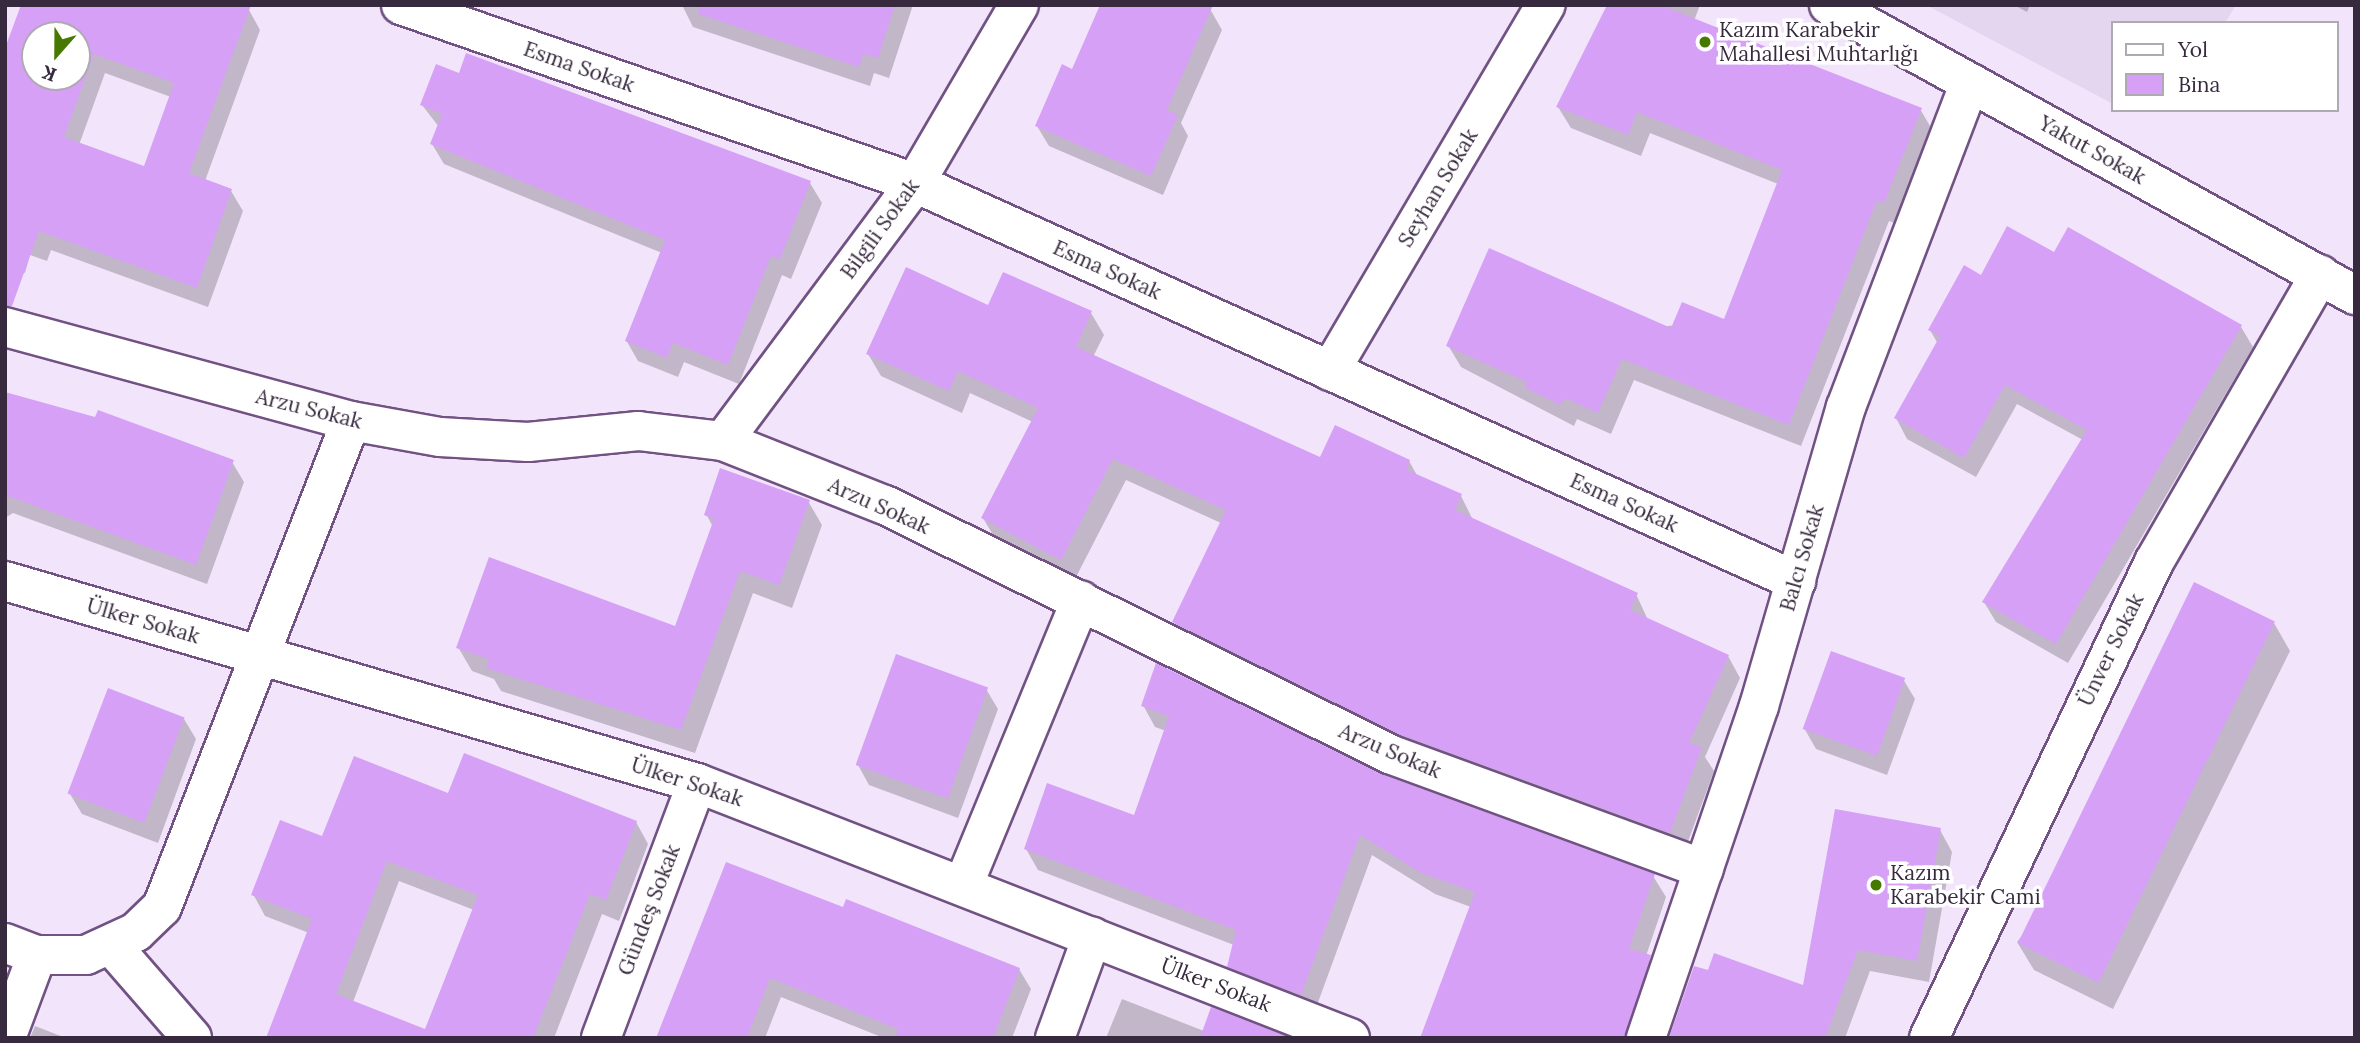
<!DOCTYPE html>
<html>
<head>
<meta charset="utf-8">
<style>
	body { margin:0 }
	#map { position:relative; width:2360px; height:1043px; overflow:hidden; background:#f2e5fb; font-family:Lora,serif }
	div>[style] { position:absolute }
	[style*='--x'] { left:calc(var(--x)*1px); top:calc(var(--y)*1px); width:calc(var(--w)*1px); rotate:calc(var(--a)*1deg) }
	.built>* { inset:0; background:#e5d6ef }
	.shadow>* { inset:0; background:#0003 }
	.building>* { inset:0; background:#d6a0f7; transform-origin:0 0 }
	.roads { filter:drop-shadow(2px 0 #715283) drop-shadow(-2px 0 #715283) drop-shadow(0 2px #715283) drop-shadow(0 -2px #715283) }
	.minor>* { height:38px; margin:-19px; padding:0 19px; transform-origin:19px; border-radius:19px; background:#fff }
	.dots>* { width:19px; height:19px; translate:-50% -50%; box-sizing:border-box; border:4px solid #fff; border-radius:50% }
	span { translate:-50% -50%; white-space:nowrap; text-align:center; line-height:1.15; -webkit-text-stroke:7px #fff; paint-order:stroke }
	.poi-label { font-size:21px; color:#372a3f }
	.left { translate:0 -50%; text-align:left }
	.street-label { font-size:21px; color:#372a3f }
	.frame { position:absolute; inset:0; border:7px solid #372a3f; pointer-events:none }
	.legend { position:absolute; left:2111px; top:21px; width:228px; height:91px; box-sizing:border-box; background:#fff; border:2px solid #afaab2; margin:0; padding:9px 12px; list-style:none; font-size:21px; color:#372a3f }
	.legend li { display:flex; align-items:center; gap:14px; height:35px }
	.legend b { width:35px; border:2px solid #afaab2 }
	.north { position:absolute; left:21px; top:21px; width:70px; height:70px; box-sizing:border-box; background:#fff; border:2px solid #afaab2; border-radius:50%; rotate:201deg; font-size:19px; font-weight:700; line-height:28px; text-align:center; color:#372a3f }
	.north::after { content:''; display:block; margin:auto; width:24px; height:32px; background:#477800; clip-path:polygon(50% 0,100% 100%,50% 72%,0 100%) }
</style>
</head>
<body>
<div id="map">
	<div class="built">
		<i style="clip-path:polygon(1926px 5px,2236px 5px,2225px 23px,2113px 23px,2113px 104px)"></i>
	</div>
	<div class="shadow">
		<i style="clip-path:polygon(evenodd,25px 5px,249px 10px,260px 30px,205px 181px,231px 191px,243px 211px,208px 307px,51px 250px,47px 261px,30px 255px,25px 273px,5px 265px,25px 5px,35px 35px,77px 35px,77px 77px,35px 77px,35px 35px,25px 5px,105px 73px,171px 97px,145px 168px,79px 145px,105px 73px)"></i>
		<i style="clip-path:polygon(682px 5px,913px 5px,889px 78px,874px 73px,870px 86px,693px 27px)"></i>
		<i style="clip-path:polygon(1609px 5px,1700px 5px,1694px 21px,1920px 109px,1933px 131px,1897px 224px,1889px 221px,1801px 446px,1634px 380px,1611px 434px,1577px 419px,1574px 426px,1461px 367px,1448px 345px,1725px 321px,1778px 184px,1650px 133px,1641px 156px,1571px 128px,1558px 107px)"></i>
		<i style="clip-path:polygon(2014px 5px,2030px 5px,2027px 12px)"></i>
		<i style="clip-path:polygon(1210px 9px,1222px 30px,1181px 123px,1188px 136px,1163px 195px,1049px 146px,1037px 126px,1073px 71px)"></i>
		<i style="clip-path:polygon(460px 76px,810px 183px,822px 203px,791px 279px,782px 275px,739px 384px,684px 362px,678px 377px,638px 361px,626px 340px,662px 253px,444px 164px,432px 144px,439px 127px,422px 105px)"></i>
		<i style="clip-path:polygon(2069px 230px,2241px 327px,2253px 347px,2068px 663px,1996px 622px,1984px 602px,2083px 440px,2017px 404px,1976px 477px,1907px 439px,1896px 418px,1938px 344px,1930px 330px,1981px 278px,2055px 254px)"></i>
		<i style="clip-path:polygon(989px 307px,1091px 313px,1104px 335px,1093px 357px,1321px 459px,1409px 461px,1418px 477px,1461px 496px,1473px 520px,1636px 594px,1648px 620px,1728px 656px,1740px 678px,1705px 757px,1714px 771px,1683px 855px,1415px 757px,1186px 644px,1174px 622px,1221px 523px,1126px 480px,1074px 581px,996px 540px,983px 518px,1033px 422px,970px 393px,962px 413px,881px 376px,868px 354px)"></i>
		<i style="clip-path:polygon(5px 394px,232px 462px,244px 482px,207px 584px,13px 513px,5px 518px)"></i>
		<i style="clip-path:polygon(808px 501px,822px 525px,792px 608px,753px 593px,695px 753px,501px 691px,494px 679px,472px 671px,458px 647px,676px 628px,713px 527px,706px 514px)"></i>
		<i style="clip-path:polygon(2274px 623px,2290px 651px,2113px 1009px,2034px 970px,2017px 942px)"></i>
		<i style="clip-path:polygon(1903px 679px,1915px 699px,1887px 775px,1816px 749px,1804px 728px)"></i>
		<i style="clip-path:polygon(986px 689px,998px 709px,958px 818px,869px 785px,858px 765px)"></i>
		<i style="clip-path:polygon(1143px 705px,1384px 777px,1653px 876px,1666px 897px,1646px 956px,1662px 978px,1642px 1038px,1422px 1038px,1471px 907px,1435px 894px,1372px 855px,1313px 1016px,1241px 988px,1229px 966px,1234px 945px,1038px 870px,1026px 849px,1135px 817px,1166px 731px,1155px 727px)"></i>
		<i style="clip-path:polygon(184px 719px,196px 739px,158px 843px,82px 814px,70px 794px)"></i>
		<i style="clip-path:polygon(evenodd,449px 795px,636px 822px,648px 844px,619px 921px,602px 914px,554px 1038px,268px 1038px,309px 933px,265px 916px,253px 894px,323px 838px,449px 795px,399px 881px,474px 910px,426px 1031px,353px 1002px,399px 881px)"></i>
		<i style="clip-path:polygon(1940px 830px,1952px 852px,1929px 982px,1870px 971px,1845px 1038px,1669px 1038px,1695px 968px,1804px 988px)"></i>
		<i style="clip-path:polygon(844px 909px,1019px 969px,1031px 989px,1012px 1038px,884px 1038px,781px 997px,765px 1038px,658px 1038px)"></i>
		<i style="clip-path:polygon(1122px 999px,1204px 1031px,1277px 1038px,1106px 1038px)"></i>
		<i style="clip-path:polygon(35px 1026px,66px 1038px,30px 1038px)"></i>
	</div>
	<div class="building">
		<i style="clip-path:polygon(evenodd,21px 5px,251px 5px,189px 173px,232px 189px,197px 288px,39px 231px,12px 306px,5px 306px,5px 48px,21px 5px,35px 35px,77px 35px,77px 77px,35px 77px,35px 35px,21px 5px,94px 54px,174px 83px,144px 166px,64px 137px,94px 54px)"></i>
		<i style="clip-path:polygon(700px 5px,895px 5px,878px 58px,863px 54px,859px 67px,698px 14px)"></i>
		<i style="clip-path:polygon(1100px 5px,1213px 5px,1167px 110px,1178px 115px,1151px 176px,1035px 126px,1062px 64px,1072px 69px)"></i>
		<i style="clip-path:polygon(1607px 5px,1660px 5px,1922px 108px,1884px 203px,1877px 200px,1789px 425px,1622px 359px,1598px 413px,1565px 398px,1561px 405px,1525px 388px,1527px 382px,1446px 346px,1489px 248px,1671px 328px,1682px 302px,1724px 319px,1782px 170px,1637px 112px,1628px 135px,1556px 107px)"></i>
		<i style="clip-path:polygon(466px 53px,811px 181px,780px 259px,771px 256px,728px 365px,673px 343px,667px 358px,625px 341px,665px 240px,430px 144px,442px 114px,420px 105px,436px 64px,459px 73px)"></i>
		<i style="clip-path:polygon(2007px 226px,2054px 252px,2068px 227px,2242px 325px,2056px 644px,1982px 602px,2087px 430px,2005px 385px,1964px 458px,1894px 418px,1940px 336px,1928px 330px,1964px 265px,1981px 275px)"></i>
		<i style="clip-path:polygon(906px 267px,988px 305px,1003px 272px,1092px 311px,1076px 347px,1320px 457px,1335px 425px,1410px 460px,1407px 470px,1462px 494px,1455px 510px,1638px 593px,1630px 610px,1729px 655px,1689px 743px,1702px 747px,1670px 833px,1401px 735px,1172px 622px,1226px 510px,1113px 459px,1061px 560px,981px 518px,1038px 408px,958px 371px,949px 391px,866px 354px)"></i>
		<i style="clip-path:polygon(5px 392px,95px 417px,98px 410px,234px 460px,196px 565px,5px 495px)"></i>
		<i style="clip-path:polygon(720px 468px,810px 500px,779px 585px,740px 571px,681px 730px,486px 668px,489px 659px,456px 648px,489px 557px,675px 626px,714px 519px,704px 515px)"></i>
		<i style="left:2194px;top:582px;width:90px;height:402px;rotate:26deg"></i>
		<i style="left:1831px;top:651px;width:79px;height:83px;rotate:20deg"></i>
		<i style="left:896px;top:654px;width:98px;height:118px;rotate:20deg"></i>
		<i style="clip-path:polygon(1156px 663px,1384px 775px,1655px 874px,1629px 949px,1651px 955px,1625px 1038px,1420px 1038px,1475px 892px,1421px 873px,1360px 835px,1301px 995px,1227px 967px,1236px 930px,1024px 849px,1047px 783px,1134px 815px,1169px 716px,1141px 706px)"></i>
		<i style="left:108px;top:688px;width:82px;height:113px;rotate:21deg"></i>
		<i style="clip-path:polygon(evenodd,464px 753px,637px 821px,606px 900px,590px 894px,533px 1038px,266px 1038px,312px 919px,251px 895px,280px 820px,322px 836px,354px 756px,448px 793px,464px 753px,387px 861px,478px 895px,425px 1029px,336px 994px,387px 861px)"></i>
		<i style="clip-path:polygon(1835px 809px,1941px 828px,1917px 961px,1858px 950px,1825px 1038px,1669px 1038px,1694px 966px,1708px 970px,1714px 953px,1803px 985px)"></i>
		<i style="clip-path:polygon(726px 862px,843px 907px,846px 899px,1020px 968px,993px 1038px,895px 1038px,898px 1029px,770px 978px,747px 1038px,656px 1038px)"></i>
		<i style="clip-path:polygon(1211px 1007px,1286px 1036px,1285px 1038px,1200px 1038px)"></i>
	</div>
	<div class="roads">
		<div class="minor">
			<i style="--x:401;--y:5;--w:544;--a:19.1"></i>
			<i style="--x:915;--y:183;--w:967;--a:24.31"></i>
			<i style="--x:1829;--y:5;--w:601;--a:28.87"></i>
			<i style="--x:5;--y:327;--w:359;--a:15.2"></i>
			<i style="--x:351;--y:421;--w:90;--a:10.2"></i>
			<i style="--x:440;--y:437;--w:88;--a:3.3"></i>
			<i style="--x:528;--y:442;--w:111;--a:-5.7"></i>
			<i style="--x:638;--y:431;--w:86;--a:6.7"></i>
			<i style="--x:723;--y:441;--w:174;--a:21.6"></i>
			<i style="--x:885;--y:505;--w:565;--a:26.25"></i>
			<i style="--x:1392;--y:755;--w:332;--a:20.1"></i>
			<i style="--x:1330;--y:371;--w:425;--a:-59.5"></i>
			<i style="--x:723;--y:441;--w:322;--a:-53.3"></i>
			<i style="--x:915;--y:183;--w:206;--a:-59.7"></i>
			<i style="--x:5;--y:581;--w:721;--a:16.27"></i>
			<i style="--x:697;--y:783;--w:701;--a:21.33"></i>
			<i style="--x:963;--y:886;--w:309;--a:-67.6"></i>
			<i style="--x:5;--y:943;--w:34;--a:21"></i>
			<i style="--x:37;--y:955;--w:49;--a:0"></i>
			<i style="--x:86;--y:955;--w:55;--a:-24.7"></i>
			<i style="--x:136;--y:932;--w:36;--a:-44"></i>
			<i style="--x:162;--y:907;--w:521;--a:-68.75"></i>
			<i style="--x:112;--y:946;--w:122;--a:49"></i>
			<i style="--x:6;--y:1038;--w:89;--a:-69.5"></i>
			<i style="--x:601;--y:1038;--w:272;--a:-69.4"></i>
			<i style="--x:1055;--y:1038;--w:108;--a:-69.9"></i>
			<i style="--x:1646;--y:1038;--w:351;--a:-71.2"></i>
			<i style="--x:1759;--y:706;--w:311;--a:-73.8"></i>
			<i style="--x:1846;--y:407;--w:347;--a:-69.1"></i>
			<i style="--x:1929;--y:1038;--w:526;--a:-64.7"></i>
			<i style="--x:2154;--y:562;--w:332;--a:-60"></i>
		</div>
	</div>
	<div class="dots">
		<i style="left:1705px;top:42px;background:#477800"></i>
		<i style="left:1876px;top:885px;background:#477800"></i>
	</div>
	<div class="poi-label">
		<span class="left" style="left:1719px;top:42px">Kazım Karabekir<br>Mahallesi Muhtarlığı</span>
		<span class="left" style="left:1890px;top:885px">Kazım<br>Karabekir Cami</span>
	</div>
	<div class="street-label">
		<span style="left:579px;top:67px;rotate:19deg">Esma Sokak</span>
		<span style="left:2092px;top:150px;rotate:29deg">Yakut Sokak</span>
		<span style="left:1438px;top:188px;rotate:-59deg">Seyhan Sokak</span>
		<span style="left:880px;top:229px;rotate:-54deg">Bilgili Sokak</span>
		<span style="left:1107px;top:270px;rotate:24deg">Esma Sokak</span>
		<span style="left:309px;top:409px;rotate:14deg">Arzu Sokak</span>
		<span style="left:1624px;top:503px;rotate:24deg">Esma Sokak</span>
		<span style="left:879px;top:506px;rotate:24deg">Arzu Sokak</span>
		<span style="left:1802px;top:558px;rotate:-74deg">Balcı Sokak</span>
		<span style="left:143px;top:621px;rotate:16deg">Ülker Sokak</span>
		<span style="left:2111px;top:650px;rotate:-64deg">Ünver Sokak</span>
		<span style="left:1390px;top:751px;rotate:23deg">Arzu Sokak</span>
		<span style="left:687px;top:782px;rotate:18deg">Ülker Sokak</span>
		<span style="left:649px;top:910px;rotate:-69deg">Gündeş Sokak</span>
		<span style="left:1216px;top:985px;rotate:21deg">Ülker Sokak</span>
	</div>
	<div class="frame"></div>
	<ul class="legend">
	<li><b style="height:9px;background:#fff"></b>Yol</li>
	<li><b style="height:19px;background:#d6a0f7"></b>Bina</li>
	</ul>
	<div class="north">K</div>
</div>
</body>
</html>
